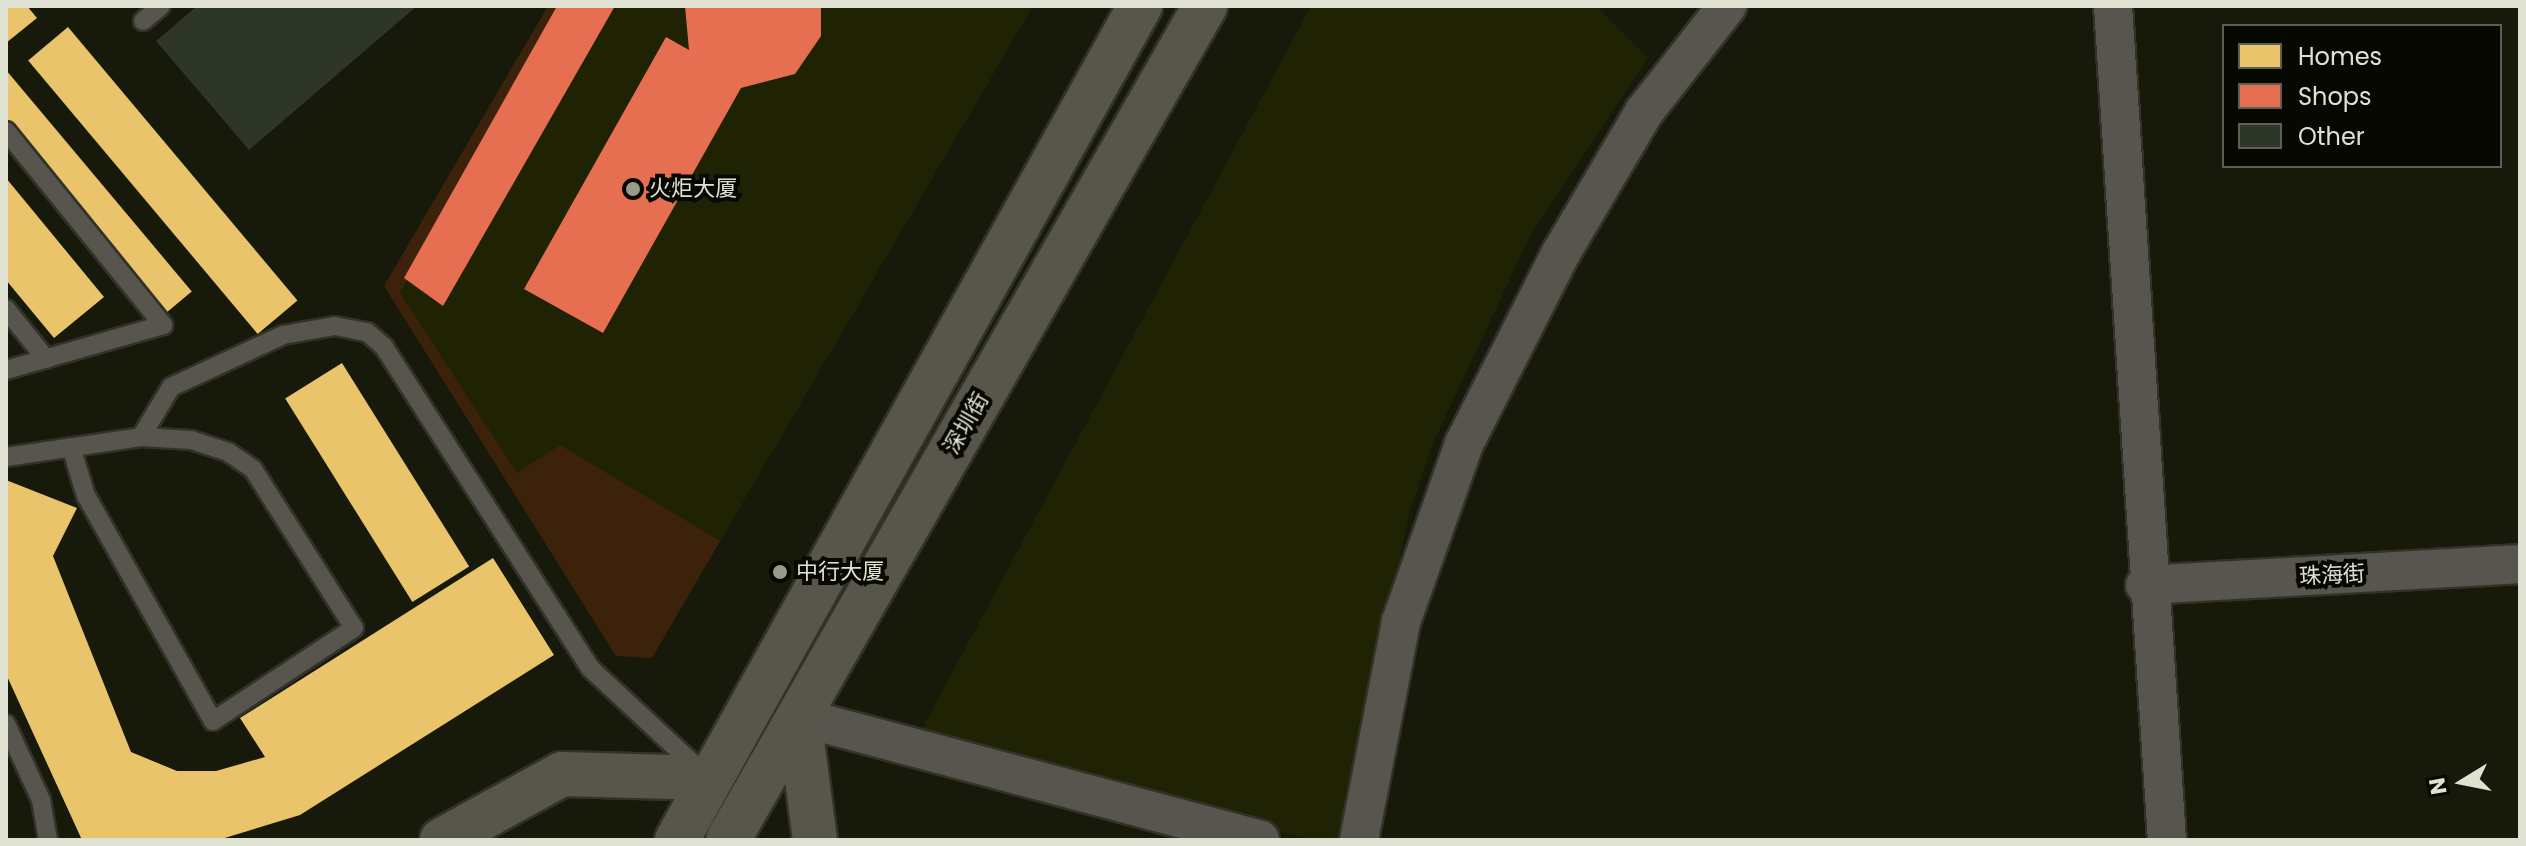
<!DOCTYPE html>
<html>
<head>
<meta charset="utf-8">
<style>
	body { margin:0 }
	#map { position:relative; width:2526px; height:846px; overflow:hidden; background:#17190a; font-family:Poppins,"Noto Sans SC",sans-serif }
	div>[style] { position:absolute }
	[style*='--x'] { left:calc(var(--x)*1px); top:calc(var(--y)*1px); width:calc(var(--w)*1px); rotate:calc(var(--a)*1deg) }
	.built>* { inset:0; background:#1f2303 }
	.green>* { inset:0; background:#3d220b }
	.homes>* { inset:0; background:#e9c46a; transform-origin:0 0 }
	.shops>* { inset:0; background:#e76f51 }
	.building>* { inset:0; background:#2e3529 }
	.roads { filter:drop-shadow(2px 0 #323328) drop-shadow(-2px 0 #323328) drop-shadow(0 2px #323328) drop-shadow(0 -2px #323328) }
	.lane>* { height:18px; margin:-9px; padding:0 9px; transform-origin:9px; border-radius:9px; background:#58554e }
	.street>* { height:38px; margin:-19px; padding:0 19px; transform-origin:19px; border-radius:19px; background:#58554e }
	.primary>* { height:44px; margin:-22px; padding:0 22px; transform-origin:22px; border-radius:22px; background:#58554a }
	.dots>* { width:22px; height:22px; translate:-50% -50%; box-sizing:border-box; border:4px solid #060801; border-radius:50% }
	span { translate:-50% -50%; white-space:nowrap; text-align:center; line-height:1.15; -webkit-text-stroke:8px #060801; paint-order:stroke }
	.poi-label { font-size:22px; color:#dfe2d2 }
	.left { translate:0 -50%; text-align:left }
	.street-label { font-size:22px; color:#dfe2d2 }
	.frame { position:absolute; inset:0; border:8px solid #dfe2d2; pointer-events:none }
	.legend { position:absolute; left:2222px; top:24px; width:280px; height:144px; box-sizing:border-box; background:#060801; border:2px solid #5d5f55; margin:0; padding:10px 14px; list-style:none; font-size:24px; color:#dfe2d2 }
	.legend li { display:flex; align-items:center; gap:16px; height:40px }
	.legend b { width:40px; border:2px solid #5d5f55 }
	.north { position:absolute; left:2422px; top:742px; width:80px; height:80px; -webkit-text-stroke:6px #060801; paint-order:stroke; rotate:260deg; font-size:22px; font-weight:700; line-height:32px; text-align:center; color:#dfe2d2 }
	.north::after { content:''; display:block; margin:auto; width:28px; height:36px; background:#dfe2d2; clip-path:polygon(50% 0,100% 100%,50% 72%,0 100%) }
</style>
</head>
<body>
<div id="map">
	<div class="built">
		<i style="clip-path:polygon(548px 6px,1033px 6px,652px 658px,616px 656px,384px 286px)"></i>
		<i style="clip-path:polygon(1311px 6px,1597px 6px,1648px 58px,1533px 230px,1434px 441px,1409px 514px,1344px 840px,1312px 840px,919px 734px)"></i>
	</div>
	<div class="green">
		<i style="clip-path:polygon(548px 6px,557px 6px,400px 293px,517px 473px,560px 445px,720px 541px,652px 658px,616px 656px,384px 286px)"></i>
	</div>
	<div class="homes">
		<i style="clip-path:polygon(6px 6px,27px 6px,37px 18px,6px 43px)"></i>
		<i style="left:68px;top:27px;width:357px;height:52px;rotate:50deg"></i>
		<i style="left:6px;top:70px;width:289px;height:38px;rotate:50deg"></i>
		<i style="clip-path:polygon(6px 178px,104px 297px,54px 338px,6px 280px)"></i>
		<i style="left:342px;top:363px;width:240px;height:67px;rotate:58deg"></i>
		<i style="clip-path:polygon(6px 480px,77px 508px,53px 556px,131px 752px,177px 771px,216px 771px,265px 757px,240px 718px,493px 558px,554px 655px,300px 815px,218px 840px,82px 840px,6px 674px)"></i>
	</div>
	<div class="shops">
		<i style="clip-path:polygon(557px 6px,615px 6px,443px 306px,404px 278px)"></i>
		<i style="clip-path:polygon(685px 6px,821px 6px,821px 36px,795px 74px,741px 88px,603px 333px,524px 289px,666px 37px,689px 50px)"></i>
	</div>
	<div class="building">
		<i style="clip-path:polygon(197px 6px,417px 6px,249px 150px,156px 41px)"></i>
	</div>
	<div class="roads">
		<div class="lane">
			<i style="--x:143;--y:21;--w:23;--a:-40"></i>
			<i style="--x:6;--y:131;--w:250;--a:51"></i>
			<i style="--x:163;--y:325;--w:163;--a:164"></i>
			<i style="--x:6;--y:309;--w:64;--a:51.3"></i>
			<i style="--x:141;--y:437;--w:58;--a:-59"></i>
			<i style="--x:171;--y:387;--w:123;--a:-24.9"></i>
			<i style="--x:283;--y:335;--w:53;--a:-9.8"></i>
			<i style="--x:335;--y:326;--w:33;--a:11"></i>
			<i style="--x:367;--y:332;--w:23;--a:41"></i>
			<i style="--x:384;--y:347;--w:381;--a:57.3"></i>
			<i style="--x:590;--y:668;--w:151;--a:42.9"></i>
			<i style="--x:6;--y:457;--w:136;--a:-8.4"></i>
			<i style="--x:141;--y:437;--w:50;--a:3.4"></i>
			<i style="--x:191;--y:440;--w:39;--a:18"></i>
			<i style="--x:228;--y:452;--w:30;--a:34"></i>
			<i style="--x:253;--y:469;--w:188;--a:57.6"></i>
			<i style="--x:354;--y:628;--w:169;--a:146.6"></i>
			<i style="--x:213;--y:721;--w:258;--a:-119.4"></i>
			<i style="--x:86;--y:496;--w:51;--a:-107"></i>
			<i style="--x:6;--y:724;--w:84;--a:65.3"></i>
			<i style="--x:41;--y:800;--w:41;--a:80.1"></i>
		</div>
		<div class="street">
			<i style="--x:2113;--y:6;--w:836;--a:86.3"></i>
			<i style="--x:2145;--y:585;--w:376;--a:-3.2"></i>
			<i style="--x:799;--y:717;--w:477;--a:14.9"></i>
			<i style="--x:1359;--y:840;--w:222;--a:-79.1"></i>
			<i style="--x:1401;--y:622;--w:189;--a:-70.5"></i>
			<i style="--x:1464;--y:444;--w:214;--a:-63.1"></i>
			<i style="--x:1561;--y:253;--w:164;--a:-59.5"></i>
			<i style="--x:1644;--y:112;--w:135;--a:-51.9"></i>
		</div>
		<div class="primary">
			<i style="--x:799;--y:717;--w:124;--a:82.6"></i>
			<i style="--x:442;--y:840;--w:137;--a:-28.8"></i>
			<i style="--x:562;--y:774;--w:147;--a:1.6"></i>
			<i style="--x:677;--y:840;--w:954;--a:-60.96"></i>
			<i style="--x:728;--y:840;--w:961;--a:-60.23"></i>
		</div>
	</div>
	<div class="dots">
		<i style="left:633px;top:189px;background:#999c8c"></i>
		<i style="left:780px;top:572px;background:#999c8c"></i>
	</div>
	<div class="poi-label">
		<span class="left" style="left:649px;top:189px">火炬大厦</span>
		<span class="left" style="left:796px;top:572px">中行大厦</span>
	</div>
	<div class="street-label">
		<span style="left:966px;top:423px;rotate:-60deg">深圳街</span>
		<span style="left:2332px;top:575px;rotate:-3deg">珠海街</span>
	</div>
	<div class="frame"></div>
	<ul class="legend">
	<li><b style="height:22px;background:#e9c46a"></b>Homes</li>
	<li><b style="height:22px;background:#e76f51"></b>Shops</li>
	<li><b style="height:22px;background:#2e3529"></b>Other</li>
	</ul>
	<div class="north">N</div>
</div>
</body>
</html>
